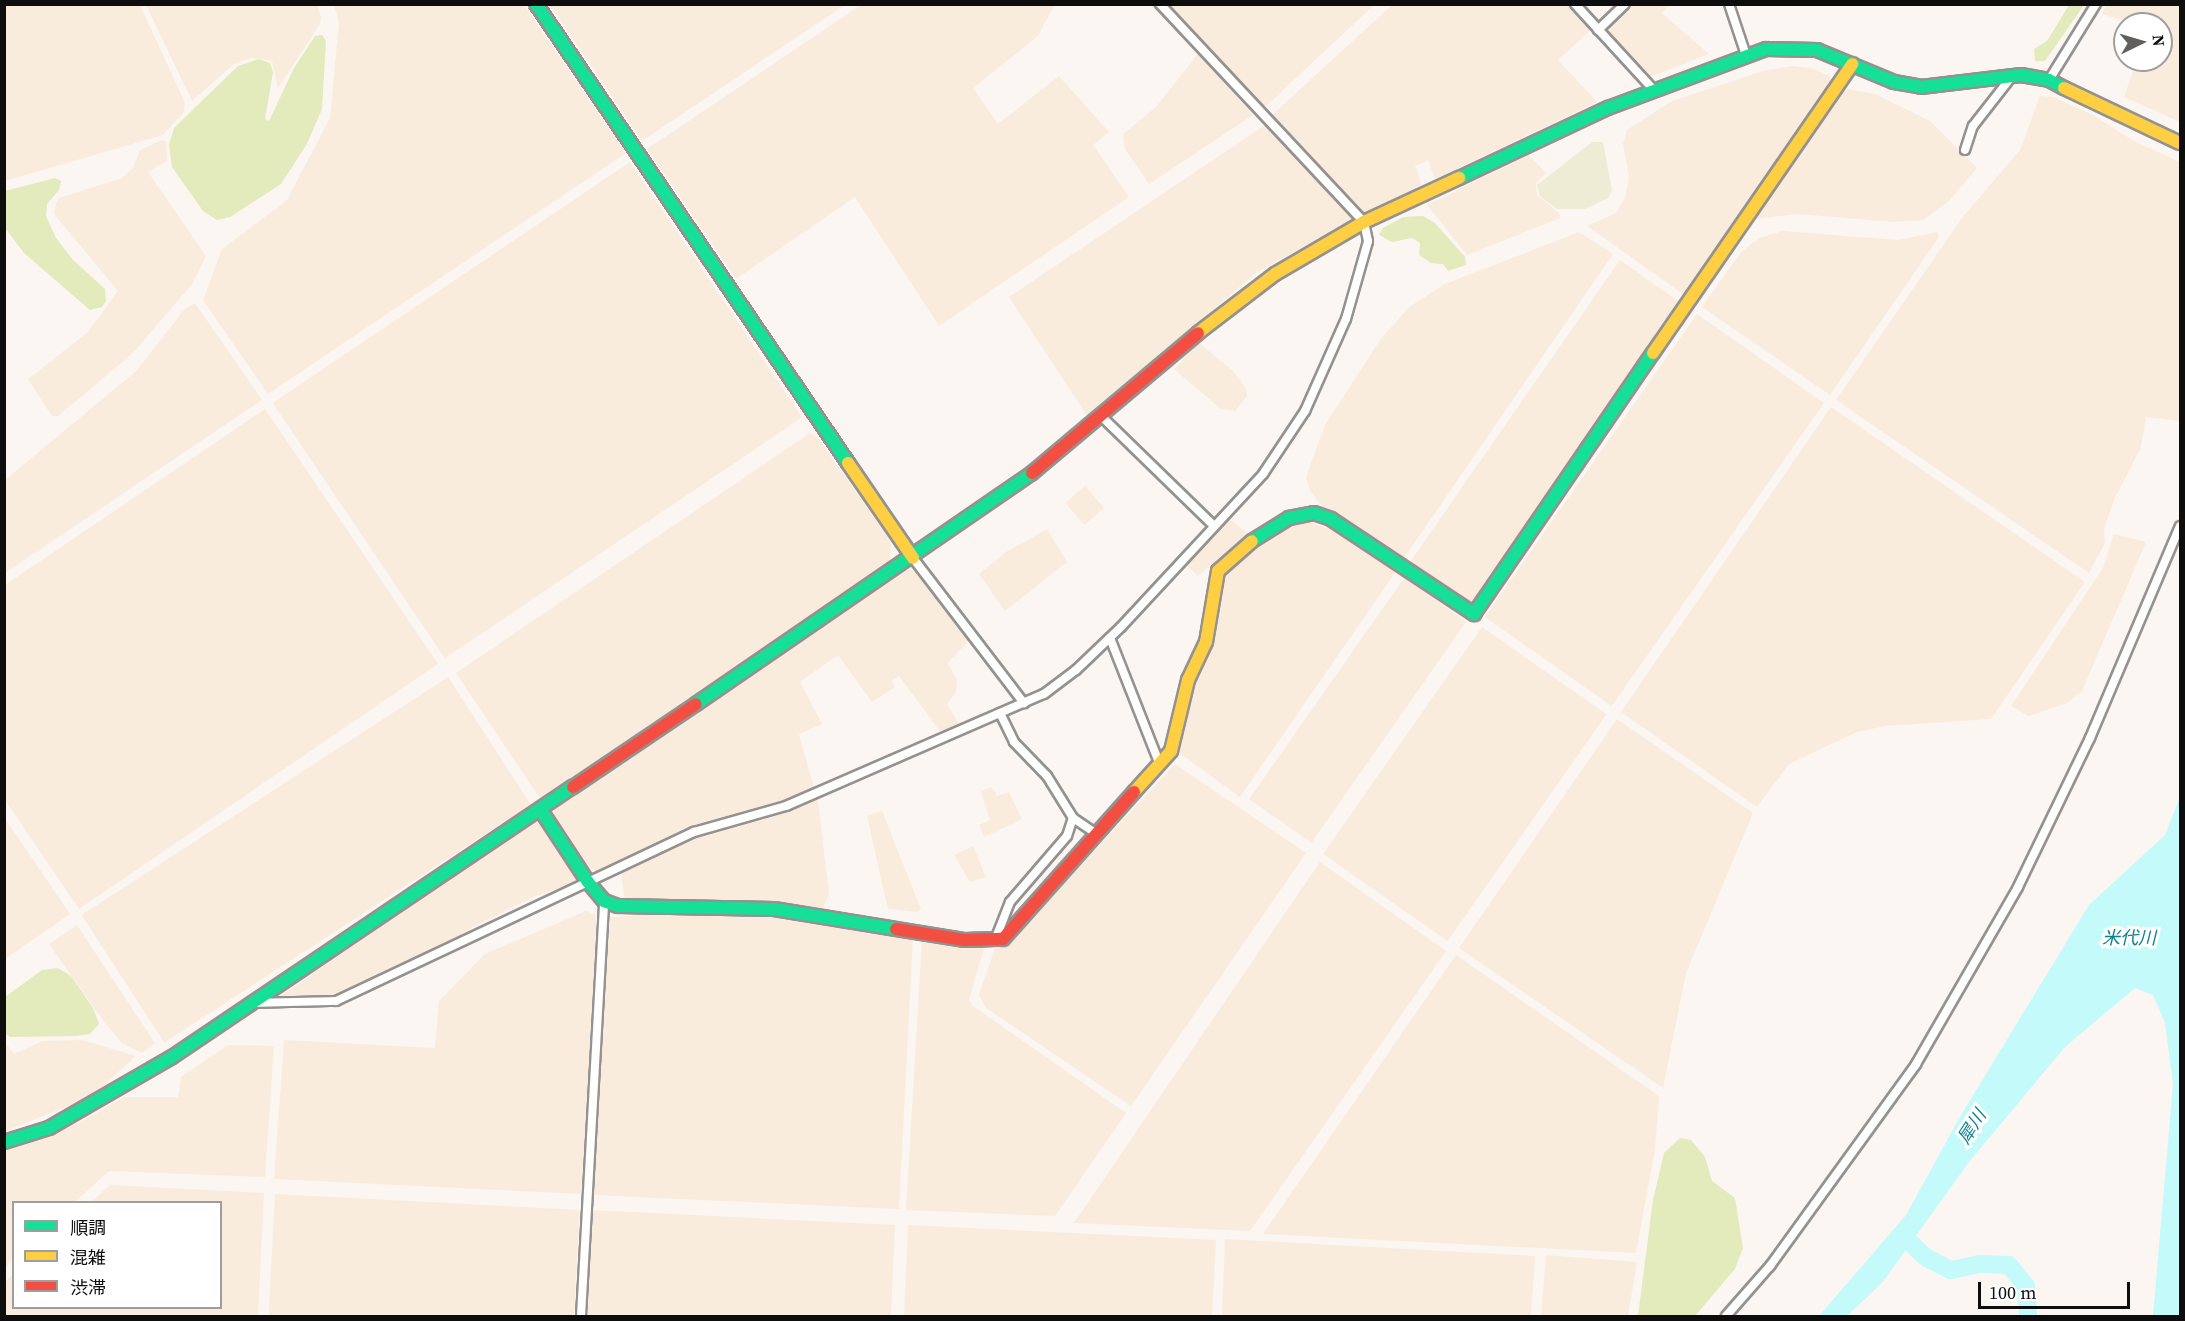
<!DOCTYPE html>
<html>
<head>
<meta charset="utf-8">
<style>
	body { margin:0 }
	#map { position:relative; width:2185px; height:1321px; overflow:hidden; background:#fbf6f2; font-family:"Source Serif 4","Noto Sans JP",serif }
	div>[style] { position:absolute }
	[style*='--x'] { left:calc(var(--x)*1px); top:calc(var(--y)*1px); width:calc(var(--w)*1px); rotate:calc(var(--a)*1deg) }
	.farmland>* { inset:0; background:#f9ecdc; transform-origin:0 0 }
	.forest>* { inset:0; background:#e3eabc }
	.cemetery>* { inset:0; background:#eeecd4 }
	.water>* { inset:0; background:#c4faf9 }
	.river>* { height:18px; margin:-9px; padding:0 9px; transform-origin:9px; border-radius:9px; background:#c4faf9 }
	.roads { filter:drop-shadow(2px 0 #949290) drop-shadow(-2px 0 #949290) drop-shadow(0 2px #949290) drop-shadow(0 -2px #949290) }
	.street>* { height:8px; margin:-4px; padding:0 4px; transform-origin:4px; border-radius:4px; background:#fefefd }
	.fast>* { height:12px; margin:-6px; padding:0 6px; transform-origin:6px; border-radius:6px; background:#16e098 }
	.slow>* { height:12px; margin:-6px; padding:0 6px; transform-origin:6px; border-radius:6px; background:#ffcf43 }
	.jam>* { height:12px; margin:-6px; padding:0 6px; transform-origin:6px; border-radius:6px; background:#f24e42 }
	span { translate:-50% -50%; white-space:nowrap; text-align:center; line-height:1.15; -webkit-text-stroke:6px #fff; paint-order:stroke }
	.water-label { font-size:18px; color:#0b828d; font-style:italic }
	.frame { position:absolute; inset:0; border:6px solid #0d0d0d; pointer-events:none }
	.legend { position:absolute; left:12px; top:1201px; width:210px; height:108px; box-sizing:border-box; background:#fff; border:2px solid #9e9e9e; margin:0; padding:8px 10px; list-style:none; font-size:18px; color:#0d0d0d }
	.legend li { display:flex; align-items:center; gap:12px; height:30px }
	.legend b { width:30px; border:2px solid #9e9e9e }
	.north { position:absolute; left:2113px; top:12px; width:60px; height:60px; box-sizing:border-box; background:#fff; border:2px solid #9e9e9e; border-radius:50%; rotate:85deg; font-size:16px; font-weight:700; line-height:24px; text-align:center; color:#0d0d0d }
	.north::after { content:''; display:block; margin:auto; width:21px; height:27px; background:#605f5d; clip-path:polygon(50% 0,100% 100%,50% 72%,0 100%) }
	.scale { position:absolute; left:1978px; top:1282px; width:152px; height:27px; box-sizing:border-box; border:3px solid #0d0d0d; border-top:0; padding-left:8px; font-size:18px; line-height:21px; white-space:nowrap; color:#0d0d0d; -webkit-text-stroke:4px #fff; paint-order:stroke }
</style>
</head>
<body>
<div id="map">
	<div class="farmland">
		<i style="clip-path:polygon(4px 5px,140px 5px,185px 103px,184px 112px,163px 135px,5px 181px)"></i>
		<i style="clip-path:polygon(146px 5px,317px 5px,321px 17px,320px 24px,278px 88px,272px 61px,251px 58px,234px 64px,192px 101px)"></i>
		<i style="clip-path:polygon(334px 5px,524px 5px,626px 153px,268px 394px,203px 300px,222px 249px,287px 200px,330px 118px,339px 22px)"></i>
		<i style="clip-path:polygon(550px 5px,845px 5px,642px 141px)"></i>
		<i style="clip-path:polygon(861px 5px,1054px 5px,1038px 36px,973px 88px,998px 124px,1059px 76px,1109px 132px,1093px 145px,1129px 197px,939px 326px,855px 197px,736px 279px,647px 149px)"></i>
		<i style="clip-path:polygon(1169px 5px,1374px 5px,1265px 107px)"></i>
		<i style="clip-path:polygon(1392px 5px,1568px 5px,1591px 30px,1558px 60px,1597px 102px,1435px 179px,1428px 160px,1415px 166px,1422px 185px,1364px 214px,1272px 115px)"></i>
		<i style="clip-path:polygon(1631px 5px,1669px 5px,1662px 13px,1709px 54px,1650px 77px,1609px 31px,1610px 24px)"></i>
		<i style="clip-path:polygon(2106px 5px,2180px 5px,2180px 122px,2124px 97px,2137px 60px,2161px 60px,2161px 24px,2135px 24px,2102px 14px)"></i>
		<i style="clip-path:polygon(1198px 54px,1253px 115px,1149px 184px,1125px 149px,1123px 134px,1155px 108px)"></i>
		<i style="clip-path:polygon(1791px 66px,1811px 68px,1828px 75px,1833px 83px,1687px 297px,1587px 226px,1616px 213px,1625px 198px,1629px 177px,1623px 144px,1627px 130px,1672px 101px,1763px 71px)"></i>
		<i style="clip-path:polygon(1848px 89px,1875px 94px,1930px 121px,1977px 168px,1948px 202px,1923px 220px,1894px 222px,1798px 214px,1755px 219px,1839px 94px)"></i>
		<i style="clip-path:polygon(2040px 96px,2054px 97px,2093px 115px,2134px 141px,2180px 162px,2180px 421px,2146px 417px,2141px 447px,2115px 498px,2104px 528px,2105px 543px,2089px 573px,1836px 400px,1962px 218px,2020px 150px)"></i>
		<i style="clip-path:polygon(1265px 125px,1355px 219px,1257px 272px,1088px 417px,1009px 297px)"></i>
		<i style="clip-path:polygon(162px 140px,166px 141px,167px 161px,148px 172px,206px 256px,193px 283px,133px 353px,58px 416px,52px 416px,28px 379px,88px 332px,118px 291px,54px 214px,56px 203px,59px 198px,122px 178px,133px 168px,140px 150px)"></i>
		<i style="clip-path:polygon(1529px 155px,1546px 173px,1536px 183px,1537px 195px,1559px 213px,1560px 218px,1467px 255px,1427px 205px)"></i>
		<i style="left:630px;top:162px;width:308px;height:431px;rotate:56deg"></i>
		<i style="clip-path:polygon(1783px 231px,1899px 240px,1937px 232px,1939px 237px,1830px 395px,1702px 307px,1741px 252px,1759px 238px)"></i>
		<i style="clip-path:polygon(1579px 232px,1613px 254px,1402px 561px,1325px 510px,1310px 491px,1306px 477px,1325px 425px,1380px 340px,1408px 308px,1443px 285px)"></i>
		<i style="clip-path:polygon(1620px 260px,1681px 303px,1474px 604px,1465px 604px,1408px 565px)"></i>
		<i style="clip-path:polygon(195px 303px,262px 400px,5px 573px,5px 480px,136px 371px,184px 310px)"></i>
		<i style="left:1697px;top:314px;width:155px;height:370px;rotate:35deg"></i>
		<i style="clip-path:polygon(1199px 343px,1232px 370px,1246px 388px,1247px 396px,1235px 411px,1221px 409px,1174px 369px)"></i>
		<i style="clip-path:polygon(1831px 407px,2085px 582px,1991px 719px,1885px 726px,1857px 732px,1789px 764px,1757px 807px,1621px 712px)"></i>
		<i style="clip-path:polygon(265px 409px,438px 664px,79px 909px,5px 800px,5px 585px)"></i>
		<i style="clip-path:polygon(810px 433px,818px 438px,883px 530px,891px 544px,890px 564px,541px 800px,456px 673px)"></i>
		<i style="left:1085px;top:486px;width:29px;height:26px;rotate:49deg"></i>
		<i style="clip-path:polygon(1225px 516px,1249px 534px,1198px 576px,1185px 564px)"></i>
		<i style="clip-path:polygon(1305px 521px,1336px 531px,1397px 570px,1240px 797px,1178px 752px,1193px 684px,1215px 638px,1224px 576px,1237px 560px,1295px 523px)"></i>
		<i style="clip-path:polygon(1047px 529px,1067px 562px,1005px 611px,979px 574px,1006px 552px)"></i>
		<i style="clip-path:polygon(2114px 534px,2146px 542px,2082px 691px,2067px 703px,2029px 716px,2011px 706px,2103px 568px)"></i>
		<i style="clip-path:polygon(904px 570px,914px 570px,970px 639px,948px 663px,957px 681px,956px 692px,947px 704px,959px 724px,942px 734px,899px 676px,892px 681px,895px 687px,872px 702px,838px 655px,800px 682px,822px 724px,799px 734px,814px 788px,785px 801px,694px 826px,595px 871px,586px 864px,554px 817px,554px 808px)"></i>
		<i style="left:1404px;top:578px;width:76px;height:270px;rotate:35deg"></i>
		<i style="left:1482px;top:627px;width:152px;height:277px;rotate:35deg"></i>
		<i style="left:448px;top:677px;width:152px;height:437px;rotate:57deg"></i>
		<i style="clip-path:polygon(1617px 719px,1753px 813px,1686px 973px,1663px 1088px,1459px 948px)"></i>
		<i style="clip-path:polygon(1175px 764px,1306px 853px,1131px 1106px,986px 1008px,979px 995px,996px 945px,1006px 942px,1025px 925px)"></i>
		<i style="clip-path:polygon(992px 787px,997px 796px,1009px 792px,1022px 819px,984px 837px,979px 825px,990px 820px,981px 791px)"></i>
		<i style="clip-path:polygon(813px 798px,818px 801px,829px 894px,822px 909px,769px 903px,625px 901px,621px 873px,699px 837px,797px 807px)"></i>
		<i style="clip-path:polygon(882px 811px,921px 909px,918px 912px,889px 909px,887px 906px,867px 816px)"></i>
		<i style="clip-path:polygon(4px 817px,70px 914px,5px 959px,4px 959px)"></i>
		<i style="clip-path:polygon(535px 820px,542px 822px,580px 879px,572px 884px,533px 897px,471px 928px,447px 945px,388px 969px,339px 995px,317px 1000px,276px 999px)"></i>
		<i style="clip-path:polygon(973px 846px,986px 877px,970px 882px,954px 855px)"></i>
		<i style="clip-path:polygon(1320px 862px,1446px 951px,1250px 1231px,1074px 1223px)"></i>
		<i style="clip-path:polygon(586px 911px,596px 915px,596px 975px,581px 1194px,274px 1179px,284px 1040px,435px 1048px,439px 1001px,485px 954px)"></i>
		<i style="clip-path:polygon(679px 912px,794px 917px,913px 937px,899px 1209px,591px 1195px,608px 917px)"></i>
		<i style="clip-path:polygon(77px 925px,155px 1043px,142px 1053px,123px 1044px,104px 1022px,49px 944px)"></i>
		<i style="clip-path:polygon(922px 939px,984px 948px,969px 1000px,973px 1006px,1126px 1113px,1055px 1216px,906px 1210px)"></i>
		<i style="clip-path:polygon(1456px 955px,1659px 1096px,1655px 1149px,1636px 1253px,1263px 1234px)"></i>
		<i style="clip-path:polygon(82px 1040px,136px 1056px,91px 1097px,5px 1131px,4px 1041px,14px 1054px,42px 1041px)"></i>
		<i style="clip-path:polygon(228px 1045px,274px 1046px,265px 1177px,109px 1171px,75px 1202px,14px 1202px,13px 1259px,5px 1267px,5px 1148px,81px 1122px,124px 1097px,178px 1097px,181px 1077px)"></i>
		<i style="clip-path:polygon(110px 1185px,264px 1193px,258px 1316px,5px 1316px,5px 1282px,13px 1274px,14px 1308px,220px 1308px,220px 1202px,91px 1202px)"></i>
		<i style="left:275px;top:1194px;width:305px;height:122px;rotate:3deg"></i>
		<i style="clip-path:polygon(592px 1210px,895px 1225px,891px 1316px,587px 1316px)"></i>
		<i style="clip-path:polygon(908px 1225px,1216px 1240px,1212px 1316px,904px 1316px)"></i>
		<i style="clip-path:polygon(1225px 1239px,1535px 1256px,1531px 1316px,1222px 1316px)"></i>
		<i style="clip-path:polygon(1546px 1255px,1637px 1262px,1628px 1316px,1541px 1316px)"></i>
	</div>
	<div class="forest">
		<i style="clip-path:polygon(2069px 5px,2084px 5px,2045px 61px,2035px 61px,2034px 49px,2047px 41px)"></i>
		<i style="clip-path:polygon(322px 35px,326px 41px,322px 109px,307px 144px,281px 184px,230px 217px,217px 220px,203px 211px,172px 167px,169px 145px,174px 128px,238px 66px,259px 59px,270px 63px,273px 72px,265px 119px,269px 121px,294px 68px,315px 36px)"></i>
		<i style="clip-path:polygon(55px 178px,61px 181px,59px 190px,47px 204px,46px 216px,56px 238px,73px 260px,105px 289px,106px 301px,102px 307px,90px 310px,24px 253px,5px 228px,5px 191px)"></i>
		<i style="clip-path:polygon(1423px 216px,1435px 223px,1465px 257px,1466px 265px,1448px 271px,1443px 264px,1431px 263px,1419px 255px,1420px 243px,1412px 238px,1392px 242px,1379px 235px,1383px 228px,1403px 217px)"></i>
		<i style="clip-path:polygon(58px 968px,71px 976px,93px 1008px,99px 1024px,90px 1034px,76px 1036px,10px 1037px,5px 1033px,5px 997px,42px 970px)"></i>
		<i style="clip-path:polygon(1680px 1138px,1691px 1140px,1705px 1157px,1712px 1181px,1735px 1198px,1743px 1248px,1735px 1269px,1695px 1316px,1638px 1316px,1653px 1200px,1664px 1153px)"></i>
	</div>
	<div class="cemetery">
		<i style="clip-path:polygon(1592px 142px,1603px 142px,1612px 190px,1608px 198px,1585px 209px,1557px 209px,1540px 196px,1537px 185px)"></i>
	</div>
	<div class="water">
		<i style="clip-path:polygon(2180px 797px,2180px 1316px,2153px 1316px,2173px 1084px,2165px 1023px,2153px 995px,2135px 988px,2065px 1047px,1969px 1162px,1882px 1283px,1847px 1316px,1819px 1316px,1906px 1215px,1961px 1115px,2089px 905px,2165px 835px)"></i>
	</div>
	<div class="river">
		<i style="--x:1911;--y:1224;--w:14;--a:124"></i>
		<i style="--x:1903;--y:1236;--w:33;--a:43"></i>
		<i style="--x:1927;--y:1258;--w:27;--a:27"></i>
		<i style="--x:1951;--y:1270;--w:29;--a:-12"></i>
		<i style="--x:1979;--y:1264;--w:30;--a:2"></i>
		<i style="--x:2009;--y:1265;--w:27;--a:51"></i>
		<i style="--x:2026;--y:1286;--w:30;--a:86"></i>
	</div>
	<div class="roads">
		<div class="street">
			<i style="--x:1575;--y:4;--w:115;--a:47.5"></i>
			<i style="--x:1729;--y:4;--w:54;--a:71.6"></i>
			<i style="--x:1598;--y:30;--w:37;--a:-44"></i>
			<i style="--x:2049;--y:80;--w:89;--a:-58.3"></i>
			<i style="--x:1965;--y:150;--w:25;--a:-72"></i>
			<i style="--x:1973;--y:126;--w:63;--a:-52"></i>
			<i style="--x:1102;--y:417;--w:155;--a:44.2"></i>
			<i style="--x:913;--y:558;--w:183;--a:52.6"></i>
			<i style="--x:1110;--y:638;--w:136;--a:68.5"></i>
			<i style="--x:1000;--y:713;--w:32;--a:64"></i>
			<i style="--x:1014;--y:742;--w:47;--a:45.9"></i>
			<i style="--x:1047;--y:776;--w:49;--a:58.2"></i>
			<i style="--x:1073;--y:818;--w:30;--a:34"></i>
			<i style="--x:995;--y:940;--w:41;--a:-68.5"></i>
			<i style="--x:1010;--y:902;--w:87;--a:-49.2"></i>
			<i style="--x:1067;--y:836;--w:19;--a:-72"></i>
			<i style="--x:253;--y:1003;--w:83;--a:-1.4"></i>
			<i style="--x:336;--y:1001;--w:396;--a:-25.3"></i>
			<i style="--x:694;--y:832;--w:96;--a:-15.8"></i>
			<i style="--x:786;--y:806;--w:281;--a:-23.5"></i>
			<i style="--x:1044;--y:694;--w:40;--a:-37"></i>
			<i style="--x:1076;--y:670;--w:62;--a:-43.7"></i>
			<i style="--x:1121;--y:627;--w:209;--a:-47.1"></i>
			<i style="--x:1263;--y:474;--w:76;--a:-56.3"></i>
			<i style="--x:1305;--y:411;--w:101;--a:-66"></i>
			<i style="--x:1346;--y:319;--w:81;--a:-74.2"></i>
			<i style="--x:1368;--y:241;--w:19;--a:-102"></i>
			<i style="--x:1364;--y:222;--w:299;--a:-133.1"></i>
			<i style="--x:581;--y:1316;--w:416;--a:-86.8"></i>
			<i style="--x:1726;--y:1316;--w:67;--a:-48.7"></i>
			<i style="--x:1770;--y:1266;--w:249;--a:-54.1"></i>
			<i style="--x:1916;--y:1064;--w:204;--a:-60"></i>
			<i style="--x:2018;--y:887;--w:165;--a:-64.2"></i>
			<i style="--x:2090;--y:738;--w:230;--a:-67"></i>
		</div>
		<div class="fast">
			<i style="--x:536;--y:4;--w:555;--a:55.79"></i>
			<i style="--x:1459;--y:178;--w:165;--a:-25.2"></i>
			<i style="--x:1608;--y:108;--w:169;--a:-20.5"></i>
			<i style="--x:1766;--y:49;--w:51;--a:1.1"></i>
			<i style="--x:1817;--y:50;--w:83;--a:22.6"></i>
			<i style="--x:1894;--y:82;--w:27;--a:10"></i>
			<i style="--x:1921;--y:87;--w:101;--a:-6.8"></i>
			<i style="--x:2021;--y:75;--w:28;--a:10"></i>
			<i style="--x:2049;--y:80;--w:17;--a:28"></i>
			<i style="--x:1252;--y:541;--w:44;--a:-31.9"></i>
			<i style="--x:1289;--y:518;--w:25;--a:-11"></i>
			<i style="--x:1314;--y:513;--w:18;--a:19"></i>
			<i style="--x:1331;--y:519;--w:172;--a:33.6"></i>
			<i style="--x:1474;--y:614;--w:316;--a:-55.6"></i>
			<i style="--x:696;--y:704;--w:408;--a:-34.5"></i>
			<i style="--x:540;--y:809;--w:87;--a:56.7"></i>
			<i style="--x:588;--y:882;--w:25;--a:50"></i>
			<i style="--x:604;--y:901;--w:15;--a:20"></i>
			<i style="--x:618;--y:906;--w:156;--a:1.1"></i>
			<i style="--x:774;--y:909;--w:124;--a:9.3"></i>
			<i style="--x:4;--y:1142;--w:47;--a:-17.3"></i>
			<i style="--x:49;--y:1128;--w:142;--a:-30"></i>
			<i style="--x:172;--y:1057;--w:483;--a:-34"></i>
		</div>
		<div class="slow">
			<i style="--x:2064;--y:88;--w:128;--a:25.4"></i>
			<i style="--x:1198;--y:333;--w:97;--a:-37.5"></i>
			<i style="--x:1275;--y:274;--w:103;--a:-30.3"></i>
			<i style="--x:1364;--y:222;--w:105;--a:-24.9"></i>
			<i style="--x:1653;--y:353;--w:351;--a:-55.4"></i>
			<i style="--x:848;--y:463;--w:115;--a:55.6"></i>
			<i style="--x:1134;--y:792;--w:55;--a:-47.9"></i>
			<i style="--x:1171;--y:751;--w:73;--a:-76.5"></i>
			<i style="--x:1188;--y:680;--w:42;--a:-64.7"></i>
			<i style="--x:1206;--y:642;--w:72;--a:-80.4"></i>
			<i style="--x:1218;--y:571;--w:45;--a:-41.4"></i>
		</div>
		<div class="jam">
			<i style="--x:1032;--y:473;--w:217;--a:-40.1"></i>
			<i style="--x:573;--y:787;--w:148;--a:-34"></i>
			<i style="--x:896;--y:929;--w:70;--a:9.1"></i>
			<i style="--x:965;--y:940;--w:38;--a:-2"></i>
			<i style="--x:1003;--y:939;--w:197;--a:-48.3"></i>
		</div>
	</div>
	<div class="water-label">
		<span style="left:2129px;top:938px">米代川</span>
		<span style="left:1972px;top:1127px;rotate:-57deg">犀川</span>
	</div>
	<div class="frame"></div>
	<ul class="legend">
	<li><b style="height:8px;background:#16e098"></b>順調</li>
	<li><b style="height:8px;background:#ffcf43"></b>混雑</li>
	<li><b style="height:8px;background:#f24e42"></b>渋滞</li>
	</ul>
	<div class="north">N</div>
	<div class="scale">100 m</div>
</div>
</body>
</html>
